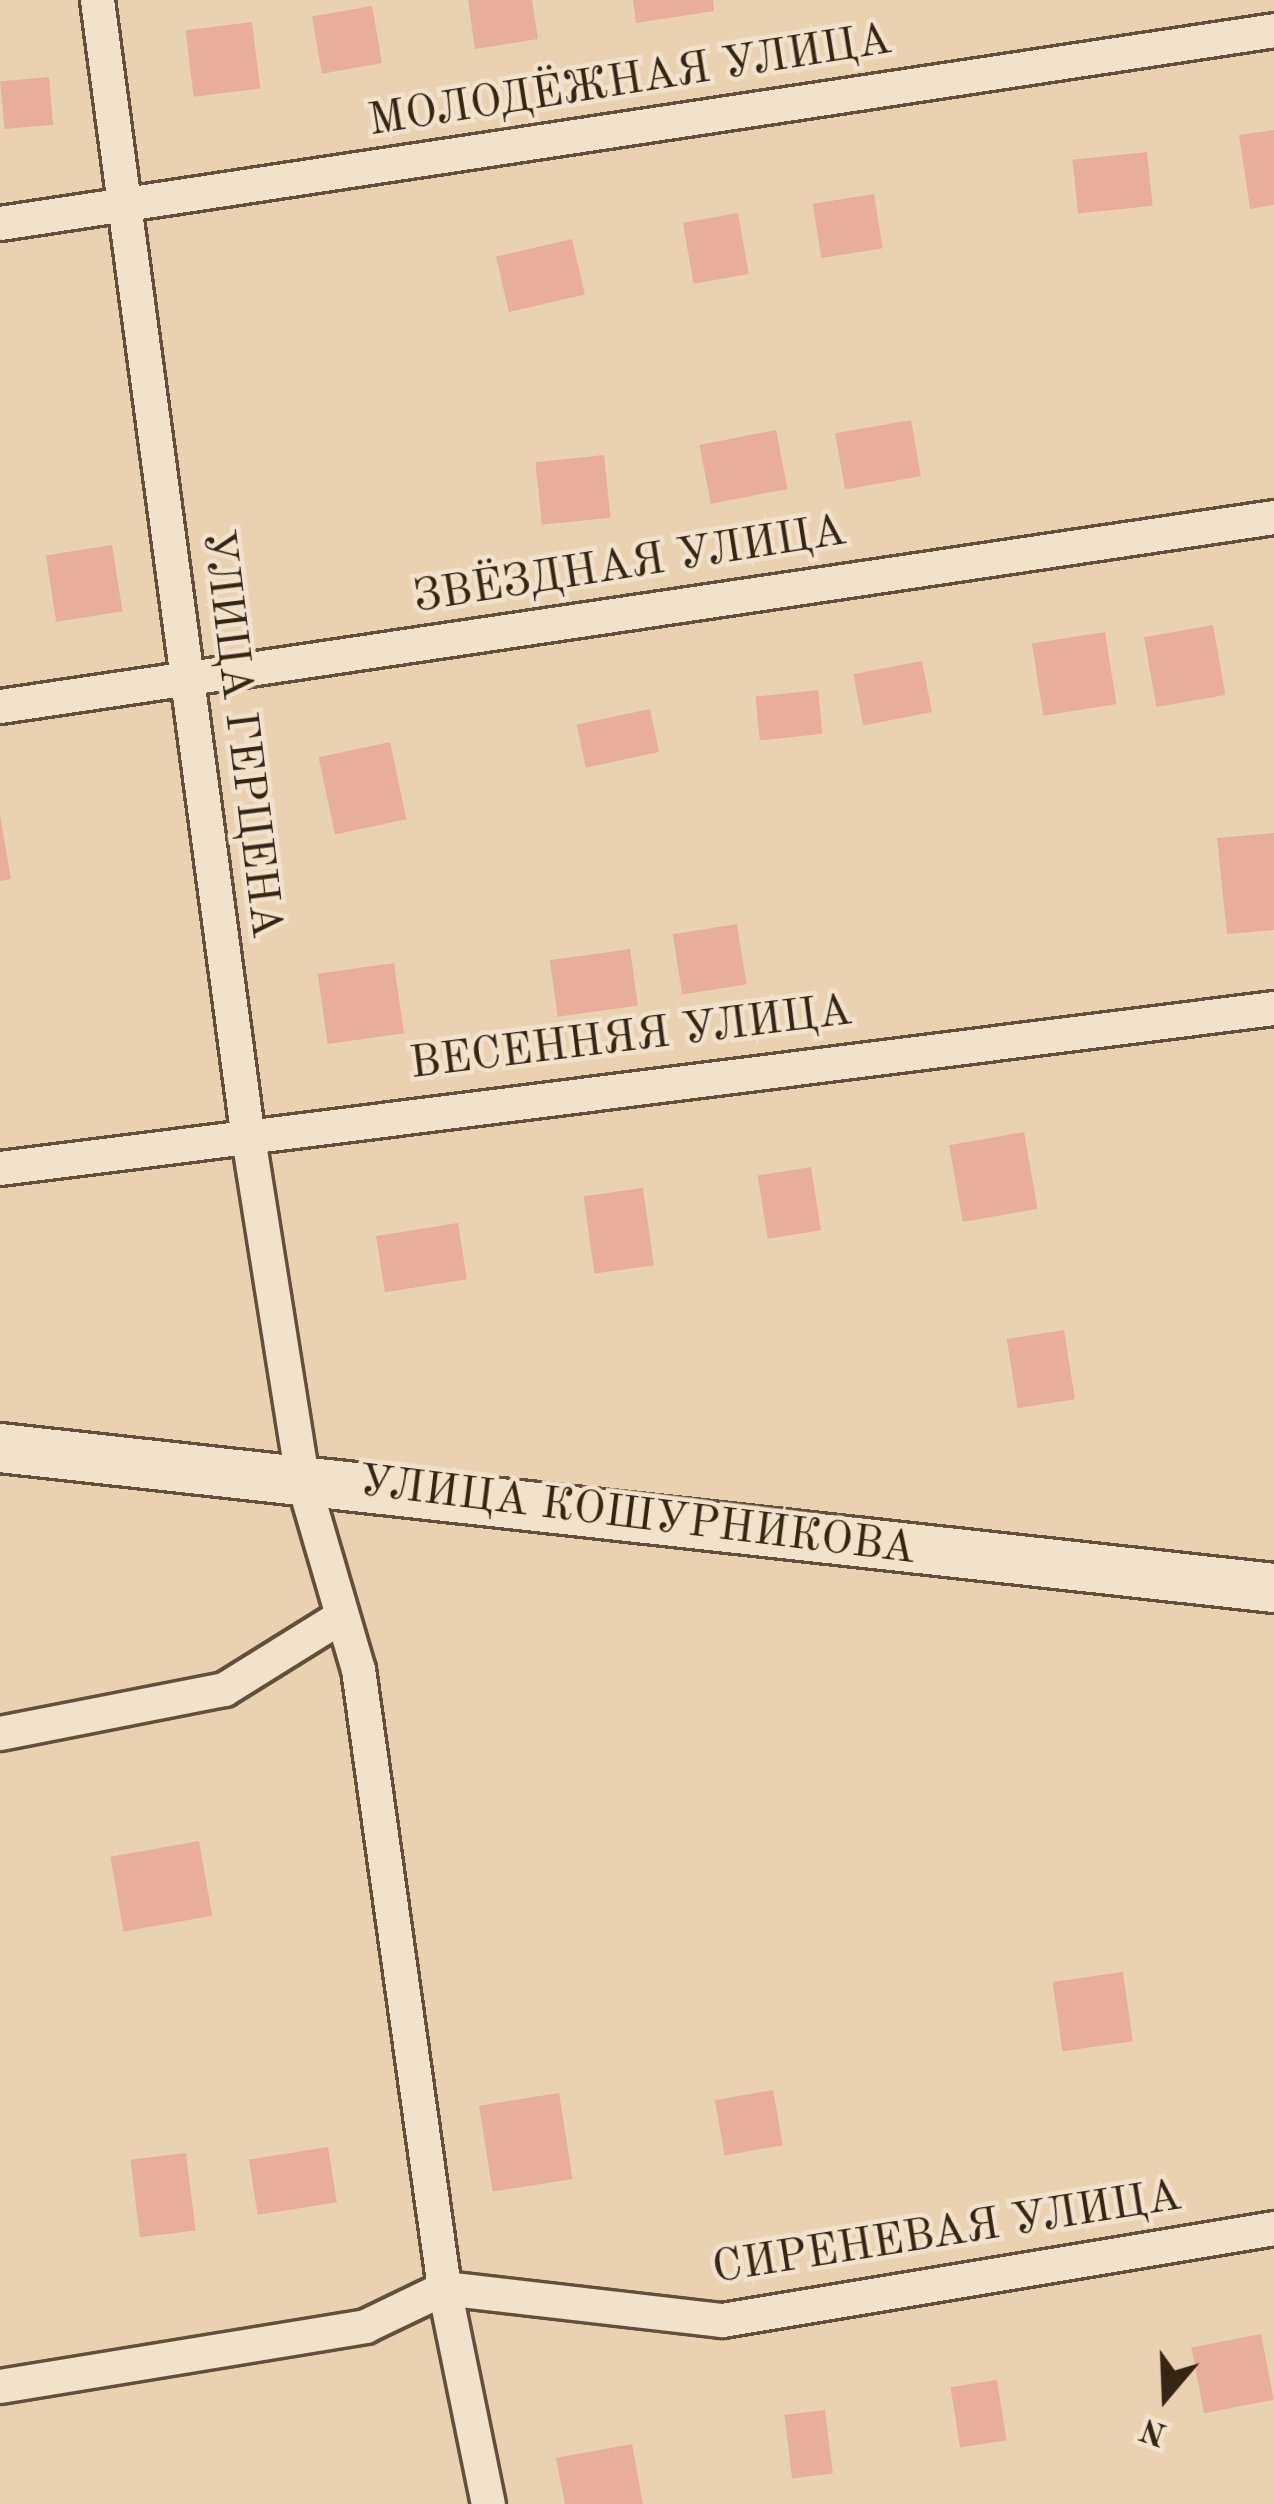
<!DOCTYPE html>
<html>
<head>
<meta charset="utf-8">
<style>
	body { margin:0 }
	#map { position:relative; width:1274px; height:2504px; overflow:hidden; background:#e9d2b0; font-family:"Old Standard TT",serif }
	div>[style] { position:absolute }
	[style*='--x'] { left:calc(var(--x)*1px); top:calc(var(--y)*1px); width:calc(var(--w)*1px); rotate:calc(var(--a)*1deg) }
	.building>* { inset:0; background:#e8ae99; transform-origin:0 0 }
	.roads { filter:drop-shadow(3px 0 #62503b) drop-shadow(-3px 0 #62503b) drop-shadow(0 3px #62503b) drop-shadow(0 -3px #62503b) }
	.minor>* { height:33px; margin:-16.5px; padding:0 16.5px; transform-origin:16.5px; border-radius:16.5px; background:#f1e2cc }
	.secondary>* { height:48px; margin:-24px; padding:0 24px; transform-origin:24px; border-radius:24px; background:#f1e2cc }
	span { translate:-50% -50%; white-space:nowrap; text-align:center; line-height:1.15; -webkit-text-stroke:9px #f1e2cc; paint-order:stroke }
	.street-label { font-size:45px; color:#352514 }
	.north { position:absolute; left:1106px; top:2336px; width:120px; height:120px; -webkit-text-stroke:9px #f1e2cc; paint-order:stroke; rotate:199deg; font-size:33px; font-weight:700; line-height:48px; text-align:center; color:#352514 }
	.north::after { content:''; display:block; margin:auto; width:42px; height:54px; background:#352514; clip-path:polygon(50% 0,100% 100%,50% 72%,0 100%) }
</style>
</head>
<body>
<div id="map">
	<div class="building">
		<i style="clip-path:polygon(468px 0,532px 0,538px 39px,475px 49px)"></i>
		<i style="clip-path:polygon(633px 0,713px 0,714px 11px,636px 23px)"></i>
		<i style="left:372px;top:6px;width:58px;height:61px;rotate:80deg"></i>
		<i style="left:252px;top:22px;width:67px;height:67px;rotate:83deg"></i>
		<i style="left:49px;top:77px;width:48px;height:49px;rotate:85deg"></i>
		<i style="clip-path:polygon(1274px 130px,1274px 205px,1250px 209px,1239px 135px)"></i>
		<i style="left:1147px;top:152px;width:54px;height:75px;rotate:84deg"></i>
		<i style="left:874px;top:194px;width:55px;height:62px;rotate:81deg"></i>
		<i style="left:738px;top:213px;width:62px;height:56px;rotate:80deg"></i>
		<i style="left:572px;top:239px;width:57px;height:78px;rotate:77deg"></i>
		<i style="left:911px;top:420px;width:57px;height:77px;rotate:80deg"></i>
		<i style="left:776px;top:430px;width:60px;height:78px;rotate:79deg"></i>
		<i style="left:604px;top:455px;width:63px;height:69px;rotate:84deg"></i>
		<i style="left:112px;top:545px;width:67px;height:67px;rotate:81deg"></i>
		<i style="left:1213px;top:625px;width:71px;height:70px;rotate:80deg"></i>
		<i style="left:1105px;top:632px;width:73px;height:74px;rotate:81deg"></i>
		<i style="left:922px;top:661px;width:52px;height:70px;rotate:79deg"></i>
		<i style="left:818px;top:690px;width:44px;height:63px;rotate:84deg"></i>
		<i style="left:650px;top:709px;width:44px;height:75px;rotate:78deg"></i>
		<i style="left:390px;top:742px;width:79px;height:73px;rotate:78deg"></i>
		<i style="clip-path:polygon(0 815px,11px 879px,0 881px)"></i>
		<i style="clip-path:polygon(1274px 833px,1274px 930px,1227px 934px,1217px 838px)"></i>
		<i style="left:737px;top:924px;width:61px;height:65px;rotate:81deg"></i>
		<i style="left:630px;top:949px;width:57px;height:81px;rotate:82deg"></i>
		<i style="left:394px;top:963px;width:71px;height:77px;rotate:82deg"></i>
		<i style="left:1024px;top:1132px;width:78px;height:76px;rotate:80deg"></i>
		<i style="left:811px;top:1167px;width:64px;height:54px;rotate:81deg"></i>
		<i style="left:643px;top:1188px;width:78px;height:60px;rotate:82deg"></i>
		<i style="left:458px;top:1223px;width:57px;height:83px;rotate:81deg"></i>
		<i style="left:1064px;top:1330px;width:70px;height:58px;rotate:81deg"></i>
		<i style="left:199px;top:1841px;width:76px;height:90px;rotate:80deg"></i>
		<i style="left:1123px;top:1972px;width:70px;height:71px;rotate:82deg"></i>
		<i style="left:773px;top:2090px;width:56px;height:59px;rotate:80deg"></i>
		<i style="left:559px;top:2093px;width:87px;height:81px;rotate:81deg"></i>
		<i style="left:328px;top:2147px;width:56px;height:80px;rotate:81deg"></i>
		<i style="left:186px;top:2153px;width:78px;height:56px;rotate:83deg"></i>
		<i style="left:1261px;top:2334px;width:67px;height:71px;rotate:79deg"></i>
		<i style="left:997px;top:2380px;width:61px;height:47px;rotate:81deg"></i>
		<i style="left:825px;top:2410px;width:64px;height:41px;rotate:83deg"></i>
		<i style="clip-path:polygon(632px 2444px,643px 2504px,565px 2504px,556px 2458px)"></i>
	</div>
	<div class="roads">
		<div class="minor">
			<i style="--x:97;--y:0;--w:1141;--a:82.45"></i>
			<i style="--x:247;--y:1131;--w:351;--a:81"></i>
			<i style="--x:302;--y:1478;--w:199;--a:73.7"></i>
			<i style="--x:358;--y:1669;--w:625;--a:82.09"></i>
			<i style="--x:444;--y:2288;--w:220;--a:78.5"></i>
			<i style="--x:0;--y:223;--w:1289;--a:-8.61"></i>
			<i style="--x:0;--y:706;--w:1288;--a:-8.44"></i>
			<i style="--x:0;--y:1168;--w:1284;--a:-7.16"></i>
			<i style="--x:0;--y:1733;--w:228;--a:-11.1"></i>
			<i style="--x:224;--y:1689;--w:134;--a:-31.9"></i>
			<i style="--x:0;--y:2386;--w:370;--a:-9.3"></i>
			<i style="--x:365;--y:2326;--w:88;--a:-25.7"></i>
			<i style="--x:444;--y:2288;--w:280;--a:6.6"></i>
			<i style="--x:722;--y:2320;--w:560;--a:-9.46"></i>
		</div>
		<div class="secondary">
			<i style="--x:0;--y:1448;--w:1282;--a:6.27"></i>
		</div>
	</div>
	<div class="street-label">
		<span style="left:630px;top:82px;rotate:-9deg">МОЛОДЁЖНАЯ УЛИЦА</span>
		<span style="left:630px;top:566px;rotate:-9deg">ЗВЁЗДНАЯ УЛИЦА</span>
		<span style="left:240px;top:734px;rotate:83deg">УЛИЦА ГЕРЦЕНА</span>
		<span style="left:631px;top:1039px;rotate:-7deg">ВЕСЕННЯЯ УЛИЦА</span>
		<span style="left:637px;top:1517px;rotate:7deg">УЛИЦА КОШУРНИКОВА</span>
		<span style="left:947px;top:2234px;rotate:-9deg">СИРЕНЕВАЯ УЛИЦА</span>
	</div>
	<div class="north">N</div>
</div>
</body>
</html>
